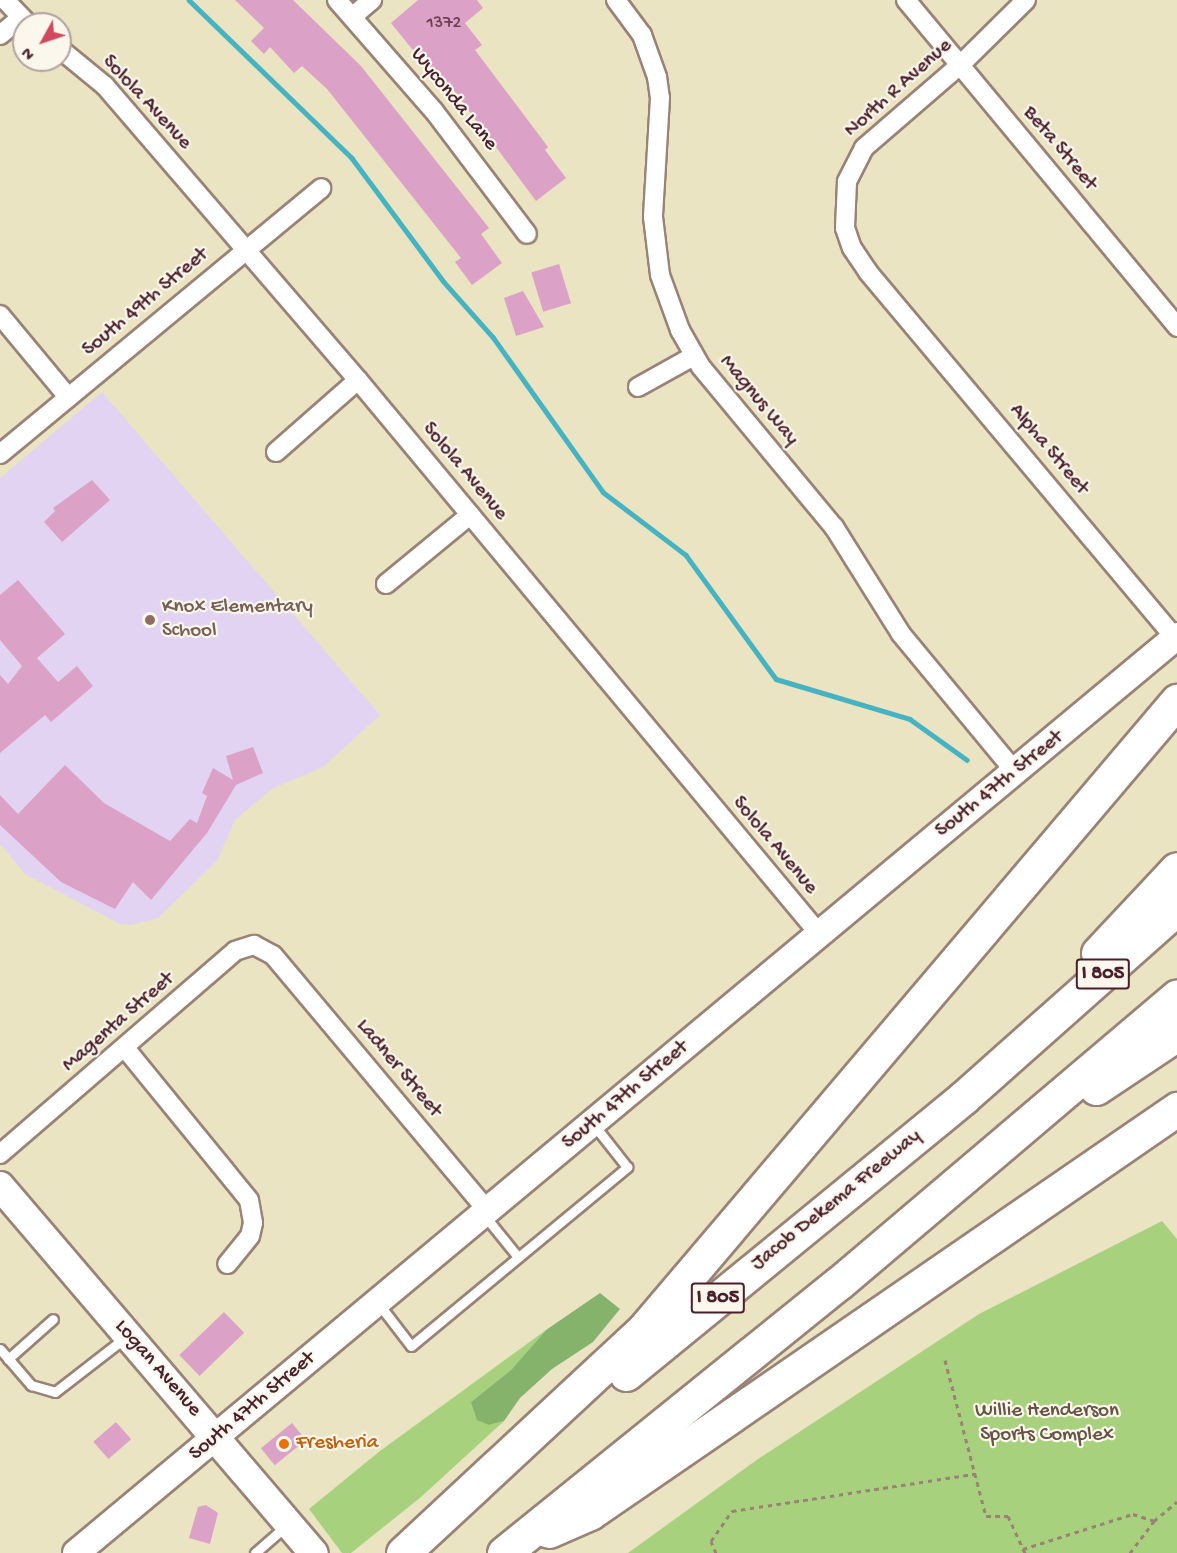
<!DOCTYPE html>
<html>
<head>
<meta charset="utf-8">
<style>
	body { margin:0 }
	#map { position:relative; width:1177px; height:1553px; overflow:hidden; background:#eae4c3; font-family:"Gochi Hand",sans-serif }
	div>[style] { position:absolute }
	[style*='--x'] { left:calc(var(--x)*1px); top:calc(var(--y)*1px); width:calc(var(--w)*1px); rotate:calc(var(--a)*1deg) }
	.built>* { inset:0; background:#e3d3f3 }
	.green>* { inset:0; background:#a8d17d }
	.forest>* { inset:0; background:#86b36c }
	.stream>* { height:4.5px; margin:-2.25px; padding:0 2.25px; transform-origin:2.25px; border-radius:2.25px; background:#45b3c1 }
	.building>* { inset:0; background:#dca1c7; transform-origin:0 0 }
	.path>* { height:3px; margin-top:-1.5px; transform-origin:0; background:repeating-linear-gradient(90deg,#9a8277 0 4.5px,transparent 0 9px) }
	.roads { filter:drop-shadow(2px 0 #9a8277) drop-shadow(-2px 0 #9a8277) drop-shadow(0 2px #9a8277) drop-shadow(0 -2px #9a8277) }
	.lane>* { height:9px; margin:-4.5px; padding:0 4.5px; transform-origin:4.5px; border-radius:4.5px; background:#fff }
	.street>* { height:18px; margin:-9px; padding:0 9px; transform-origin:9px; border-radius:9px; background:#fff }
	.secondary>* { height:26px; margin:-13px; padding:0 13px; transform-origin:13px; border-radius:13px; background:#fff }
	.primary>* { height:28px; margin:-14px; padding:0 14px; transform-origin:14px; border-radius:14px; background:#fff }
	.highway>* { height:33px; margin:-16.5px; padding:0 16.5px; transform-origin:16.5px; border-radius:16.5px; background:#fff }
	.dots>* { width:16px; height:16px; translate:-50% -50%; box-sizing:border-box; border:3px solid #fbf7ec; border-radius:50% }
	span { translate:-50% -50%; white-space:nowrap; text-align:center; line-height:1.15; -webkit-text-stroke:4.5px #fbf7ec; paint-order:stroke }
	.number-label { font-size:18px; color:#6e4052 }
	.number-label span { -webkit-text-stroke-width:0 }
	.shield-label span { padding:2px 4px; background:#fbf7ec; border:2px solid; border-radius:4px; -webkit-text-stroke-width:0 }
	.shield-label { font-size:20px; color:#4a1f2b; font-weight:700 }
	.street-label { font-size:21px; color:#4a1f2b }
	.education-label { font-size:21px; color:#785e54 }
	.left { translate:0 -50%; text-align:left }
	.park-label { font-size:21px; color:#665444 }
	.food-label { font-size:21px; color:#c56008 }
	.north { position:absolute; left:12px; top:12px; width:60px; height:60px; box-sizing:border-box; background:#fbf7ec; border:2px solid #b4a19f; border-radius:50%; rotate:230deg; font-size:16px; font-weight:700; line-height:24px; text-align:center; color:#4a1f2b }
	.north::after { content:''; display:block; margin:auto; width:21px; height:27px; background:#d1495b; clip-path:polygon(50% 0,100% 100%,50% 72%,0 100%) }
</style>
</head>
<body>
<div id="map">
	<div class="built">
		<i style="clip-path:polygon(102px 392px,380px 715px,323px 767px,272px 789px,235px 820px,217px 861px,158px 918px,131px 925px,120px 924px,25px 874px,0 844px,0 478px)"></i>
	</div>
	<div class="green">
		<i style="clip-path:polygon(1162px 1221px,1177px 1239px,1177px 1553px,628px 1553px,758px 1459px,979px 1314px)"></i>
		<i style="clip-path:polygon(546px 1330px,511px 1370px,471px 1402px,489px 1425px,504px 1421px,421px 1497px,351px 1553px,342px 1553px,309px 1509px,380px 1451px)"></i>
	</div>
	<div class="forest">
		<i style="clip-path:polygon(600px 1293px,620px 1309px,593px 1342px,552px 1369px,520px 1398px,504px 1421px,489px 1425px,477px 1420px,471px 1402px,511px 1370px,546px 1330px)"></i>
	</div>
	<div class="stream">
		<i style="--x:189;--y:0;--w:227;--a:44.1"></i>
		<i style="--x:352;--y:158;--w:154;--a:53.4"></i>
		<i style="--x:444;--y:282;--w:74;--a:48.3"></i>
		<i style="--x:493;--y:337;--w:190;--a:54.6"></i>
		<i style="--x:603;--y:492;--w:104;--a:37.2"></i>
		<i style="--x:686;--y:555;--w:153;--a:54"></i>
		<i style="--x:776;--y:679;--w:140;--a:16.6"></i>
		<i style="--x:910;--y:719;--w:70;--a:35.7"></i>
	</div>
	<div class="building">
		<i style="clip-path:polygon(235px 0,293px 0,361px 66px,489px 228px,481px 234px,502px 263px,472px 285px,455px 262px,461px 258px,327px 89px,302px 66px,294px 73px,270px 47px,264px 54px,251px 41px,264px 28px)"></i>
		<i style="clip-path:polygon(418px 0,477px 0,483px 8px,465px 23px,482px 45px,475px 50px,548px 147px,545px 150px,566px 178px,536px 201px,452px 88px,448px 90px,438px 78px,433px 82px,425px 73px,429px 70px,391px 23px)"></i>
		<i style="left:559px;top:264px;width:41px;height:29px;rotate:73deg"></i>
		<i style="clip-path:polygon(523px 291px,544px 327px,516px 336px,504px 298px)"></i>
		<i style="clip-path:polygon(92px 480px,110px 500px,62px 542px,44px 522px,55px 511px,53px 508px)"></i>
		<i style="clip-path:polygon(18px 580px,65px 634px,37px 658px,58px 682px,77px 666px,93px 686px,51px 722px,45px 715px,0 753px,0 675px,8px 684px,22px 666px,0 640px,0 595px)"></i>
		<i style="clip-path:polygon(253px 747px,263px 773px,236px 785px,207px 833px,151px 900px,133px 882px,115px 909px,61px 882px,0 825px,0 795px,18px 814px,65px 765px,104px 803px,170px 841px,190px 819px,197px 823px,207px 796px,202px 793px,213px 768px,233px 780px,226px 756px)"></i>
		<i style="left:224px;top:1312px;width:29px;height:62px;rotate:46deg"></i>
		<i style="left:116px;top:1422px;width:23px;height:30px;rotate:49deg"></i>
		<i style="left:292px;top:1423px;width:22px;height:40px;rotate:51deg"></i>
		<i style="clip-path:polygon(206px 1505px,218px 1513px,210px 1544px,189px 1538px,198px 1507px)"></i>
	</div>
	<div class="path">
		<i style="--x:945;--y:1360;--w:161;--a:75.3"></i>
		<i style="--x:986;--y:1516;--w:22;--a:0"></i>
		<i style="--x:1008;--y:1516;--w:41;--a:65.3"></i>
		<i style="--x:1023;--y:1549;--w:115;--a:-17.7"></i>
		<i style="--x:1133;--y:1514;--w:22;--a:18"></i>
		<i style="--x:716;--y:1553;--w:13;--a:-113"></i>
		<i style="--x:711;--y:1541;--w:37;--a:-55"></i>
		<i style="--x:732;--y:1511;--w:246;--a:-8.7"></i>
		<i style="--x:1130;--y:1553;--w:40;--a:-53"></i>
		<i style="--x:1154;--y:1521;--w:30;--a:-40"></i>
	</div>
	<div class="roads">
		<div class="lane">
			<i style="--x:484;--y:1215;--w:54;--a:51"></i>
			<i style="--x:378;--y:1303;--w:54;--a:52.5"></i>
			<i style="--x:411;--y:1346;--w:281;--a:-39.6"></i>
			<i style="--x:627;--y:1167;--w:53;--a:-128.2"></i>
			<i style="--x:0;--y:1349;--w:48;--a:49.3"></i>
			<i style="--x:31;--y:1385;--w:25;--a:16"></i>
			<i style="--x:55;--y:1392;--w:90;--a:-37.8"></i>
			<i style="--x:8;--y:1359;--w:60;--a:-41.6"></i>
			<i style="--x:255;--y:1553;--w:43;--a:-41.2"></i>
		</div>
		<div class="street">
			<i style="--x:5;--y:0;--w:33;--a:46"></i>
			<i style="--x:337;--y:0;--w:147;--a:48.9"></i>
			<i style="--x:434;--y:111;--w:154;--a:52.9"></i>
			<i style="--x:616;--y:0;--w:44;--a:53.4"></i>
			<i style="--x:642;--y:35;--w:45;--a:70.3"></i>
			<i style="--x:657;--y:77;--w:21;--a:82"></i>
			<i style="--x:660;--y:98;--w:119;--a:93.4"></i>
			<i style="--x:653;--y:217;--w:58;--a:83.1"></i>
			<i style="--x:660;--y:275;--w:59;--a:70"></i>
			<i style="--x:680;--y:330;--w:43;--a:60.4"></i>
			<i style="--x:701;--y:367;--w:208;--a:50.3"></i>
			<i style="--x:834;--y:527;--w:126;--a:57.9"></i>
			<i style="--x:901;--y:634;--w:179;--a:50.4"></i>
			<i style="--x:906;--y:0;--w:425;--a:50.3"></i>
			<i style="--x:1026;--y:0;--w:93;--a:135.4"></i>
			<i style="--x:960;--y:65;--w:127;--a:139.2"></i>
			<i style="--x:864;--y:148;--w:38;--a:117"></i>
			<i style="--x:847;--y:182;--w:46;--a:92.5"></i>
			<i style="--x:845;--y:228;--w:21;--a:71"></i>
			<i style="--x:852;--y:248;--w:29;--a:56"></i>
			<i style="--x:868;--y:272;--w:479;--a:50"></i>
			<i style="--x:353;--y:16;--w:25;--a:-40"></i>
			<i style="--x:0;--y:35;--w:26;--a:-40"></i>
			<i style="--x:60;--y:49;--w:58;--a:39.4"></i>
			<i style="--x:105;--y:86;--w:388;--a:49.3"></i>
			<i style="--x:358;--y:380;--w:722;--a:50.22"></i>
			<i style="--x:0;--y:315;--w:107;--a:50.3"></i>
			<i style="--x:638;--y:387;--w:64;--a:-29"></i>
			<i style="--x:276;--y:452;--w:109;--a:-41.3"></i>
			<i style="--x:0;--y:454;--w:417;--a:-39.6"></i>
			<i style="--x:386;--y:584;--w:109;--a:-39.4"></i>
			<i style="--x:125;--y:1048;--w:196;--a:50.8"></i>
			<i style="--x:249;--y:1200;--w:23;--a:80"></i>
			<i style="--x:253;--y:1223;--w:13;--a:103"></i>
			<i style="--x:250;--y:1236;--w:36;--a:129"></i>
			<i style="--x:0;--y:1154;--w:311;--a:-40.8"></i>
			<i style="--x:235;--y:951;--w:20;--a:-18"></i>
			<i style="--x:254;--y:945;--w:21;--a:28"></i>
			<i style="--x:273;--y:955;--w:334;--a:50"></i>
		</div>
		<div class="secondary">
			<i style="--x:76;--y:1553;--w:1433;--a:-39.79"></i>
		</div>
		<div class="primary">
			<i style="--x:0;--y:1186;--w:483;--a:49.5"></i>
		</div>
		<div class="highway">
			<i style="--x:1098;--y:953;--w:115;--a:-46.8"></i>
			<i style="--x:1096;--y:1088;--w:97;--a:-33.7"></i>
			<i style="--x:626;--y:1374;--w:436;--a:-39.3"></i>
			<i style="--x:963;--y:1098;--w:286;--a:-41.6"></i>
			<i style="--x:549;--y:1531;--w:45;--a:-23.7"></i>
			<i style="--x:590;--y:1513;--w:713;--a:-34.54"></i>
			<i style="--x:403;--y:1553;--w:329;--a:-42.9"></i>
			<i style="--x:644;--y:1329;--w:824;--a:-49.68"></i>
			<i style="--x:504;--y:1553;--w:430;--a:-38.9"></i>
			<i style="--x:839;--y:1283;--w:443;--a:-40.3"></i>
		</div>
	</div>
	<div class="dots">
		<i style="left:150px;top:620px;background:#8d6e63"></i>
		<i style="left:284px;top:1444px;background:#e8710a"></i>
	</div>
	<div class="number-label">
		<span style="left:444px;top:24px">1372</span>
	</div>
	<div class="shield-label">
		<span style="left:1103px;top:974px">I 805</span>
		<span style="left:718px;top:1298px">I 805</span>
	</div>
	<div class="street-label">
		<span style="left:899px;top:89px;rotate:-42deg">North R Avenue</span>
		<span style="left:453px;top:100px;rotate:51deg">Wyconda Lane</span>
		<span style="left:146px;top:103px;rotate:47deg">Solola Avenue</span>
		<span style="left:1059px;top:149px;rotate:50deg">Beta Street</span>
		<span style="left:146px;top:303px;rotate:-40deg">South 49th Street</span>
		<span style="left:758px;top:401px;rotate:50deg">Magnus Way</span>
		<span style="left:1048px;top:450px;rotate:50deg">Alpha Street</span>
		<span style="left:464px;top:472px;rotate:50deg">Solola Avenue</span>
		<span style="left:1000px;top:785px;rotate:-39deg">South 47th Street</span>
		<span style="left:774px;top:846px;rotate:50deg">Solola Avenue</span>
		<span style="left:119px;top:1023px;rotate:-41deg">Magenta Street</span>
		<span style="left:398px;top:1069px;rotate:50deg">Ladner Street</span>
		<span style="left:626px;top:1096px;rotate:-40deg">South 47th Street</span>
		<span style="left:837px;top:1201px;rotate:-39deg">Jacob Dekema Freeway</span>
		<span style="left:157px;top:1369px;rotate:49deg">Logan Avenue</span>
		<span style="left:253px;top:1407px;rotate:-40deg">South 47th Street</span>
	</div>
	<div class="education-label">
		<span class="left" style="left:162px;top:620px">Knox Elementary<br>School</span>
	</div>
	<div class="park-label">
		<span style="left:1047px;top:1424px">Willie Henderson<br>Sports Complex</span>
	</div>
	<div class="food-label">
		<span class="left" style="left:296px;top:1444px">Fresheria</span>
	</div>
	<div class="north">N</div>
</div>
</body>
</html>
